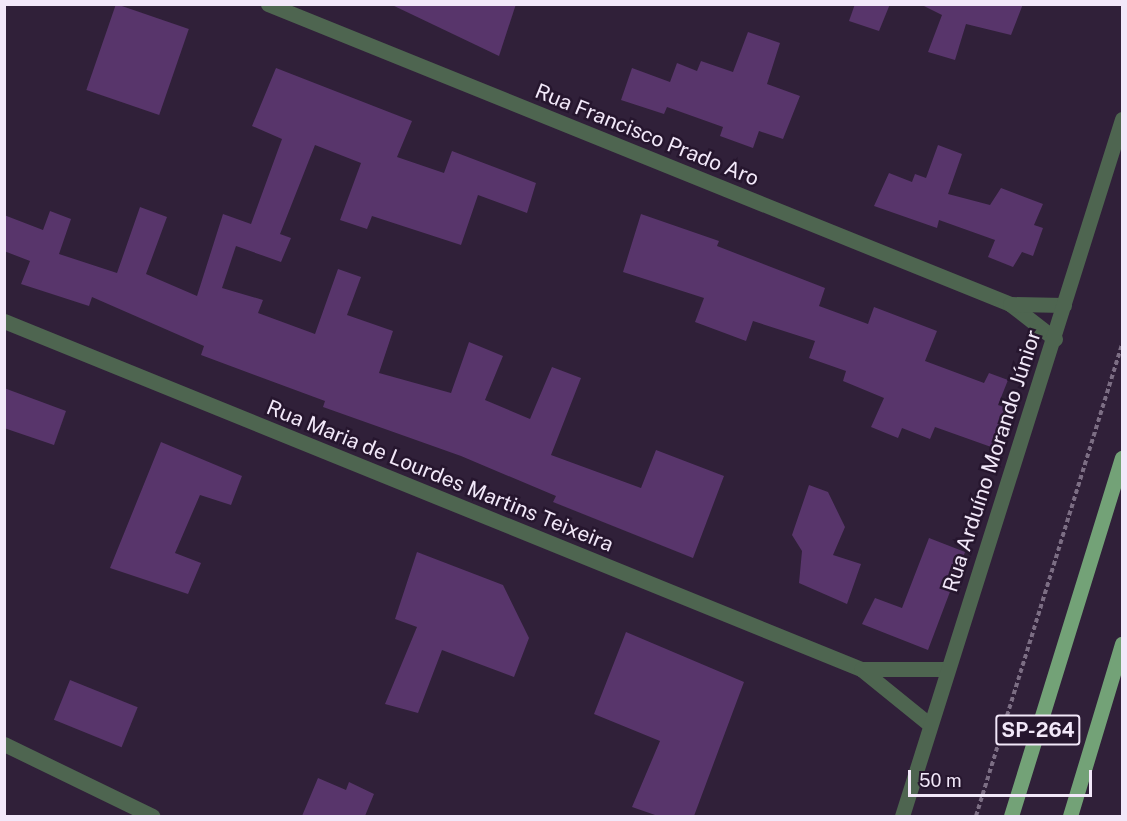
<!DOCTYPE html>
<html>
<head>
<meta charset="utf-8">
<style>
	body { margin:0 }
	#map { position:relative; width:1127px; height:821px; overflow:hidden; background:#302039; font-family:"Public Sans",sans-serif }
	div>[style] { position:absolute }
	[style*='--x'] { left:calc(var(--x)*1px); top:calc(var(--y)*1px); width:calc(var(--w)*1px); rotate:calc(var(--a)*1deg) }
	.building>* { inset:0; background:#58356b; transform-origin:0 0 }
	.path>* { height:4px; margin-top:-2px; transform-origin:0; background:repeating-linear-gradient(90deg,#7c6e84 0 4.5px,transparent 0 7.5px) }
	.street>* { height:15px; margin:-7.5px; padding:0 7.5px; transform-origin:7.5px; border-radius:7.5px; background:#4e6550 }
	.primary>* { height:15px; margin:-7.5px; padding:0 7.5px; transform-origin:7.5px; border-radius:7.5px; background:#73a277 }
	span { translate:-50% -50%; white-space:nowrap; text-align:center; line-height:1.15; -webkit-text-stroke:5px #26162e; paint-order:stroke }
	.shield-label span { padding:2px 4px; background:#26162e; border:2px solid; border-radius:4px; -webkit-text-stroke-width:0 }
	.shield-label { font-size:20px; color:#f2e8f9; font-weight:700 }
	.street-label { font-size:21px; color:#f2e8f9 }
	.frame { position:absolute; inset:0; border:6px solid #f2e8f9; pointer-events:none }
	.scale { position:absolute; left:908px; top:770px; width:184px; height:27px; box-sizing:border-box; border:3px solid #f2e8f9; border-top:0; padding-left:8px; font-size:18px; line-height:21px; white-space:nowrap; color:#f2e8f9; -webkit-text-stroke:4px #26162e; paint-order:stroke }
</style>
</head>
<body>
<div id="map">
	<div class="building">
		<i style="left:116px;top:4px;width:77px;height:91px;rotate:19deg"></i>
		<i style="clip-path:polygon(390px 4px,516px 4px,499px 56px)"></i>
		<i style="clip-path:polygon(855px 4px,890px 4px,879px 31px,849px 21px)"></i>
		<i style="clip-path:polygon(920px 4px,1023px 4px,1011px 35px,966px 24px,955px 60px,928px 52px,942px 15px)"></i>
		<i style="clip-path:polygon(748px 32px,780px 43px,767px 84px,800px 96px,783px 139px,759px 131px,753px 148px,720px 136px,723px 127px,667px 107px,664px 114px,621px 100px,632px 68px,670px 82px,677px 63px,697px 71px,701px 61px,733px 72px)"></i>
		<i style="clip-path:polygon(276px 68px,412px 121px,397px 157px,444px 173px,452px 151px,536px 183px,527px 213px,478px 195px,461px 245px,372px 216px,367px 229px,340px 220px,361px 163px,315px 145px,280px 234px,291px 238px,281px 262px,236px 246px,222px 288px,263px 300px,258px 313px,315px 334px,338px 269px,361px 277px,347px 315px,393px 331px,379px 373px,451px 393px,469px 342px,503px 356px,485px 400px,530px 419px,552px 367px,581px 378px,551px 455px,641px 488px,656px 450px,724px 476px,693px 558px,553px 502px,556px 496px,461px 456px,323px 407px,325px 401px,201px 355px,204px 346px,92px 297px,89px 306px,21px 284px,30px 261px,4px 251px,4px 215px,43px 230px,50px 211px,71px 219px,59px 254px,117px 273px,140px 207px,167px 217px,146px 274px,197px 296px,223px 214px,251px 224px,282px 139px,252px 126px)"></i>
		<i style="clip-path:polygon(938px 145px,962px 154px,948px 194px,990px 205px,1001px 188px,1043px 204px,1034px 225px,1043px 228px,1033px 256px,1022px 252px,1013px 267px,988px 257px,995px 240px,939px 220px,937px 228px,874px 206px,889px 173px,912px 182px,915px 174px,926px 178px)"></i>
		<i style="clip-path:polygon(641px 214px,719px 241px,717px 246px,825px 288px,819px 306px,868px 324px,874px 307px,937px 331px,925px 361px,984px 383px,989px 373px,1008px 380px,998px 405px,1009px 409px,994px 448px,935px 427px,930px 439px,902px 428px,898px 438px,871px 427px,884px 398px,843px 381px,846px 371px,809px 358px,815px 341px,753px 321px,746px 341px,695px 322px,704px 298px,623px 272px)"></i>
		<i style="clip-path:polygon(4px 388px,66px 411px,54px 445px,4px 428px)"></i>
		<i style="clip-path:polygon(161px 442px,242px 476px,231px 505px,200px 495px,175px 553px,201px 563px,188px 594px,110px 568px)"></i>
		<i style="clip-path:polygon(809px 485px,828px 492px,845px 527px,833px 555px,861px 564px,847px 604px,799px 583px,802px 551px,792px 535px)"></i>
		<i style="clip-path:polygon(929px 538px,965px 552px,928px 650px,862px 624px,875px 598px,902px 608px)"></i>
		<i style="clip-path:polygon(417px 552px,503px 585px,529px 638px,514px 677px,442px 650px,418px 713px,385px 704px,417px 627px,395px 619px)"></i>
		<i style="clip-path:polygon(626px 632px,744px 682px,694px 816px,658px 816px,632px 807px,660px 741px,594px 714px)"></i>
		<i style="left:70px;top:680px;width:73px;height:43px;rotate:22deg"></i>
		<i style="clip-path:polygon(318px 778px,346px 790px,349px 782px,374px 794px,365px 816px,302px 816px)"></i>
	</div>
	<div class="path">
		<i style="--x:976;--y:816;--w:493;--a:-72.8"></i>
	</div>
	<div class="street">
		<i style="--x:268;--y:4;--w:800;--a:22.01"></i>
		<i style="--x:1010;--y:304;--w:57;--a:37.9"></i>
		<i style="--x:1010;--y:304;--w:54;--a:1.1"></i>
		<i style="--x:4;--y:321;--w:925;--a:22.1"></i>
		<i style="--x:861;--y:669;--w:87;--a:39"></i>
		<i style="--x:861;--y:669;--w:86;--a:0"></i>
		<i style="--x:4;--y:744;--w:165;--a:25.9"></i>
		<i style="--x:902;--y:816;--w:731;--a:-72.48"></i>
	</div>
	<div class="primary">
		<i style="--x:1011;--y:816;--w:375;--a:-72.8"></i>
		<i style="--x:1070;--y:816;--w:180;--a:-73.2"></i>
	</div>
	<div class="shield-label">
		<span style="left:1038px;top:730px">SP-264</span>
	</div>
	<div class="street-label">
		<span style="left:647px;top:135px;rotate:22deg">Rua Francisco Prado Aro</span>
		<span style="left:992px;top:461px;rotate:-72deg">Rua Arduíno Morando Júnior</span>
		<span style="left:440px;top:476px;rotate:22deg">Rua Maria de Lourdes Martins Teixeira</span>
	</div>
	<div class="frame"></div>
	<div class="scale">50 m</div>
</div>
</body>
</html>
